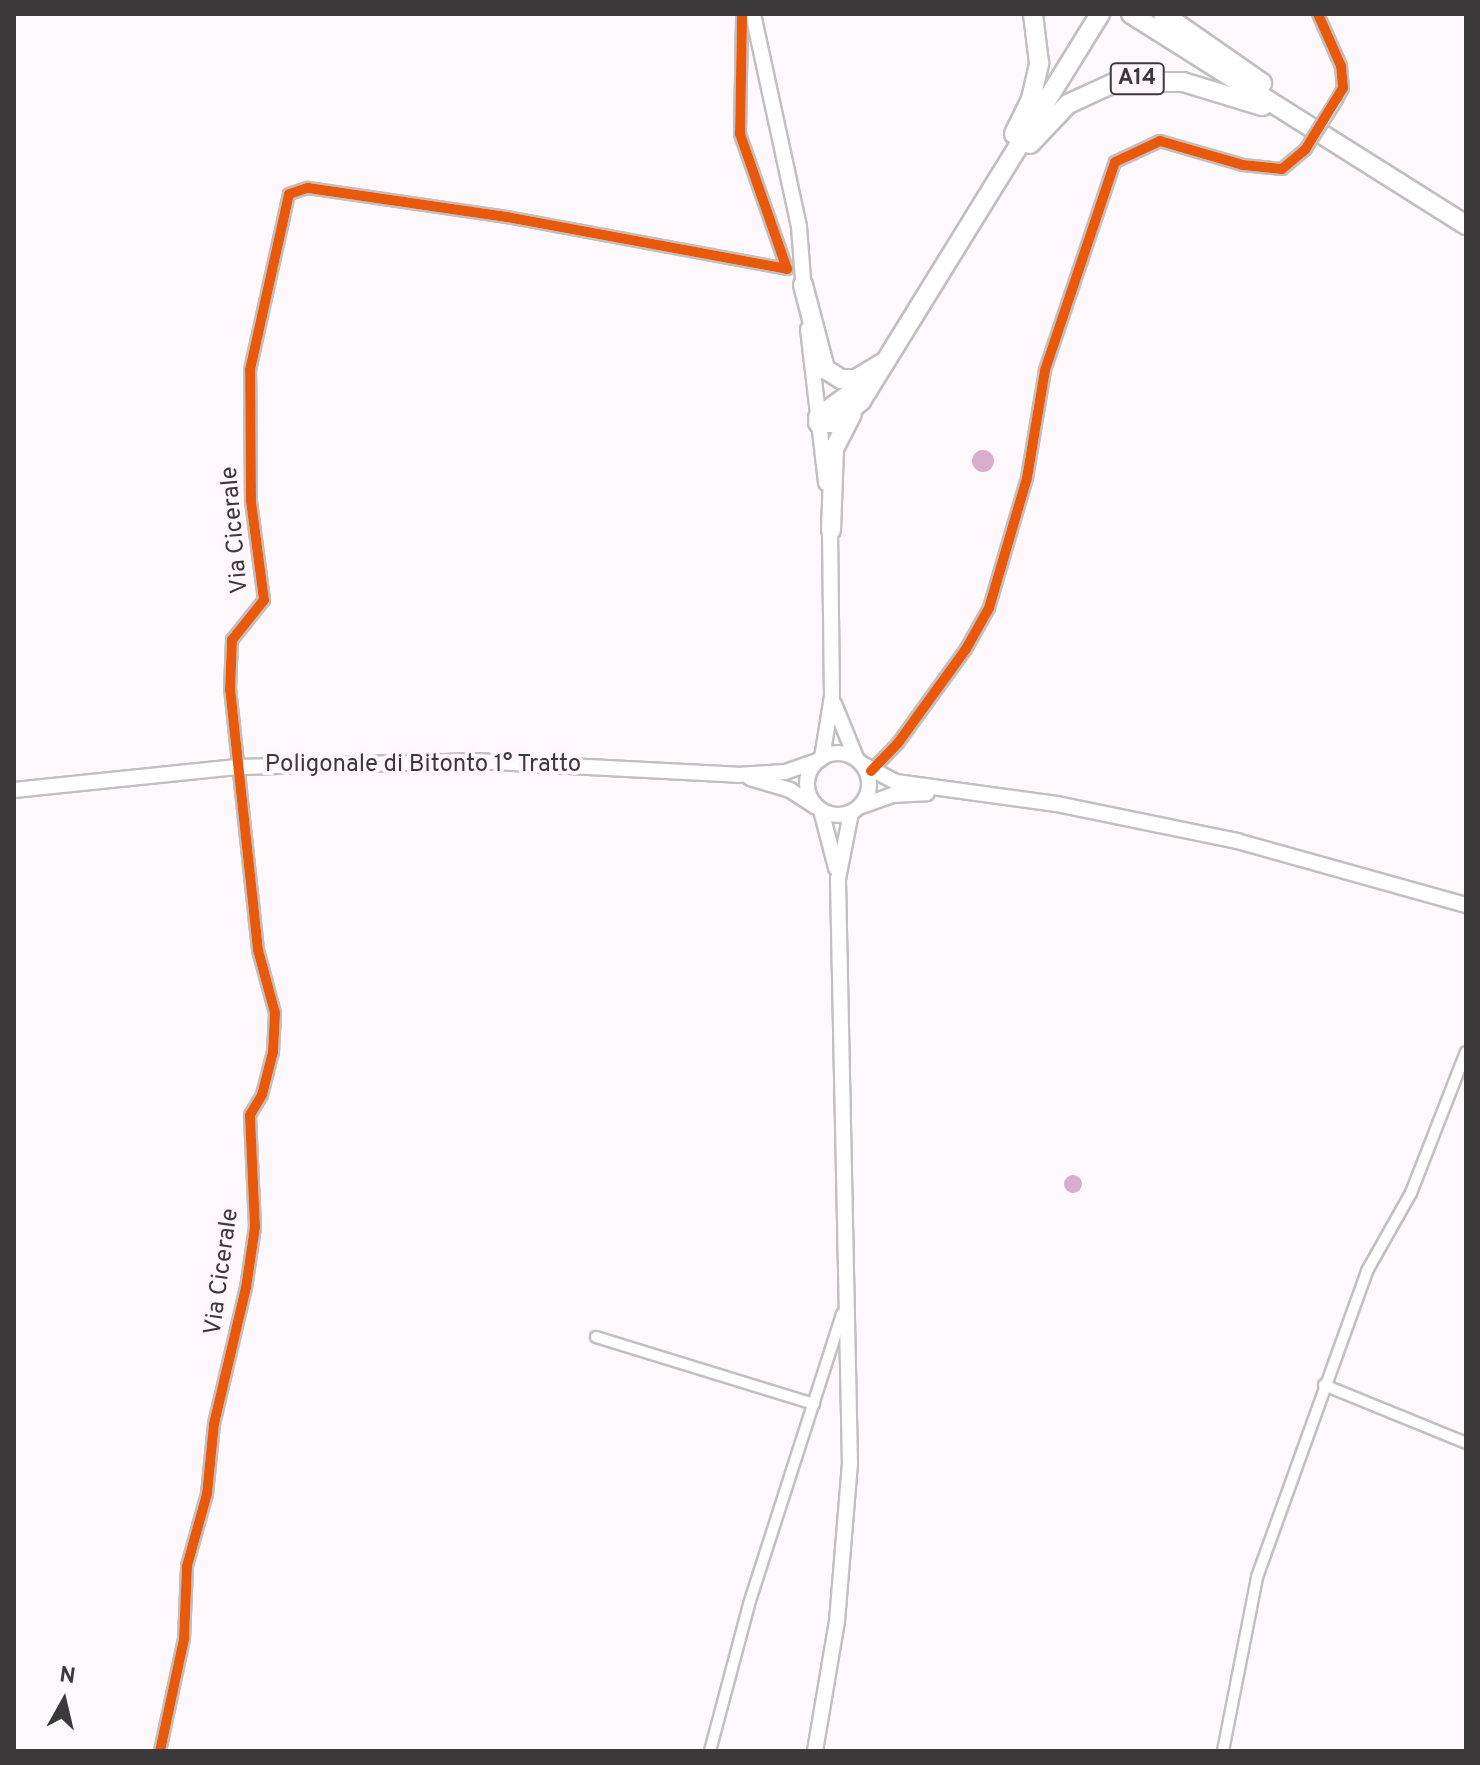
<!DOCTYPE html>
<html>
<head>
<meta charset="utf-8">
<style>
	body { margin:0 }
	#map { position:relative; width:1480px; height:1765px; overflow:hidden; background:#fdf8fb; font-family:Overpass,sans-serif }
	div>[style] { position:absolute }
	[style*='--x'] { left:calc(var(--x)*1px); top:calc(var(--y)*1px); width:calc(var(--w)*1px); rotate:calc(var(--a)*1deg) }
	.water>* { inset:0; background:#d8aece }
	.round { border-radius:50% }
	.roads { filter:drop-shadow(2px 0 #c2bfc1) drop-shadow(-2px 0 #c2bfc1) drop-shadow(0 2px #c2bfc1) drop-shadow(0 -2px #c2bfc1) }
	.street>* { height:10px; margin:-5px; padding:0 5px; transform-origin:5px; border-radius:5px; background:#fffefe }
	.secondary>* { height:14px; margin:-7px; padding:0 7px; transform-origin:7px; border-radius:7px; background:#fffefe }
	.secondary>.ring { margin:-7px; padding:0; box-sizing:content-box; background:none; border:14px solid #fffefe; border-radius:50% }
	.highway>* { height:18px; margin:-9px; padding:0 9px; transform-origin:9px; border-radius:9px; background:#fffefe }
	.bridges { filter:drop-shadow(2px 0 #c2bfc1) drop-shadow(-2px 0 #c2bfc1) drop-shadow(0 2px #c2bfc1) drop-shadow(0 -2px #c2bfc1) }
	.street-bridge>* { height:10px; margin:-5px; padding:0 5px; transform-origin:5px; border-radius:5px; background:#fffefe }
	.cycleway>* { height:10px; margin:-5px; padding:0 5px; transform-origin:5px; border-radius:5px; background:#e8590c }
	span { translate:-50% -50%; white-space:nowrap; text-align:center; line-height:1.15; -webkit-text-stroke:8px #fff6fc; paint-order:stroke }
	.shield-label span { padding:2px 6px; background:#fff6fc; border:2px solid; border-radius:6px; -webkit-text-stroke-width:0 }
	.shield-label { font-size:22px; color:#3c393b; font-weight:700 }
	.street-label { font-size:24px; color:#3c393b }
	.frame { position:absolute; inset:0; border:16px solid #3c393b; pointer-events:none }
	.north { position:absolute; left:24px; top:1661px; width:80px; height:80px; -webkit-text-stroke:6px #fff6fc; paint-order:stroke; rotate:8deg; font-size:22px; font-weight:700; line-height:32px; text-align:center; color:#3c393b }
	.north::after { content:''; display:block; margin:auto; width:28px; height:36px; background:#3c393b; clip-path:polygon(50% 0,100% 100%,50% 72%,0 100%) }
</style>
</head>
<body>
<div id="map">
	<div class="water">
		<i class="round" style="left:972px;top:450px;width:22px;height:22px"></i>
		<i class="round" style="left:1064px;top:1175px;width:18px;height:18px"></i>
	</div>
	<div class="roads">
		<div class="street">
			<i style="--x:1318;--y:14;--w:57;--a:66.1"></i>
			<i style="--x:1341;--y:66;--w:22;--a:85"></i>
			<i style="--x:1343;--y:88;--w:15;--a:118"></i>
			<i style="--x:871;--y:771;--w:39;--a:-46"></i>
			<i style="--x:898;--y:743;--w:116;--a:-54.1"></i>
			<i style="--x:966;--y:649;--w:47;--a:-60.7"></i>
			<i style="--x:989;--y:608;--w:135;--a:-73.7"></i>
			<i style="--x:1027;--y:478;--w:109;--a:-80.5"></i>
			<i style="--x:1045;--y:370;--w:219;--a:-71.4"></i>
			<i style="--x:1115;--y:162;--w:50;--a:-25"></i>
			<i style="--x:1160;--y:141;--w:86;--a:16.1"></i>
			<i style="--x:1243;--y:165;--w:39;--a:6"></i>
			<i style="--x:1282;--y:169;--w:30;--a:-40"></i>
			<i style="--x:596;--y:1337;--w:228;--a:17.1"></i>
			<i style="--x:1324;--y:1385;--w:153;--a:22.2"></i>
			<i style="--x:160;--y:1751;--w:115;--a:-77.9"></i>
			<i style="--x:184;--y:1639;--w:73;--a:-87.6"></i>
			<i style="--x:187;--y:1566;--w:75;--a:-74.5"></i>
			<i style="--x:207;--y:1494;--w:70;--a:-84.3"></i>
			<i style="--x:214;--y:1424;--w:140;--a:-76.8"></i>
			<i style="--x:246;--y:1288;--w:62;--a:-81.6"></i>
			<i style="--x:255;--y:1227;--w:112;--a:-92.6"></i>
			<i style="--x:250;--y:1115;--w:23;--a:-59"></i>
			<i style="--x:262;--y:1095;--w:44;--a:-75.7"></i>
			<i style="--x:273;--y:1052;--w:39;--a:-87"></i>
			<i style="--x:275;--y:1013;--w:65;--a:-105.1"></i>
			<i style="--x:258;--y:950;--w:262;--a:-96.1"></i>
			<i style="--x:230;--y:690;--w:50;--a:-87.7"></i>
			<i style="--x:232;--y:640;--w:51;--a:-51.3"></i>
			<i style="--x:264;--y:600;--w:100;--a:-97.5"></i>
			<i style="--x:251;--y:501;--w:131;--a:-90.4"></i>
			<i style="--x:250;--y:370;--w:180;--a:-77.5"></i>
			<i style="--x:289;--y:194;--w:20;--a:-18"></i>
			<i style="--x:308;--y:188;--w:201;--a:8.3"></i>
			<i style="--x:507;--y:217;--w:285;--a:10.5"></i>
			<i style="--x:787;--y:269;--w:143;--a:-109.2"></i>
			<i style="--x:740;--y:134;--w:120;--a:-89"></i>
			<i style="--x:710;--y:1751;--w:152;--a:-75.1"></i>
			<i style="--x:749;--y:1604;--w:305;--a:-72.2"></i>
			<i style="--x:1223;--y:1751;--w:177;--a:-78.9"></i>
			<i style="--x:1257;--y:1577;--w:325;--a:-70.2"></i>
			<i style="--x:1367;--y:1271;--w:90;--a:-60.6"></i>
			<i style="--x:1411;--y:1193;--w:151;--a:-68.7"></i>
		</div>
		<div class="secondary">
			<i style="--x:753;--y:14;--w:218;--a:77.8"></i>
			<i style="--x:799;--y:227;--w:65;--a:85.6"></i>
			<i style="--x:808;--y:329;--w:155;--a:83.3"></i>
			<i style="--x:834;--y:704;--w:58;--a:67.8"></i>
			<i class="ring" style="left:807px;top:753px;width:48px;height:48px"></i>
			<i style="--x:822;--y:758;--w:63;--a:-80.8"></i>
			<i style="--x:832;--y:696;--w:176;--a:-90.7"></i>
			<i style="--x:862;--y:764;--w:38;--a:28"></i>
			<i style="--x:896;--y:782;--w:162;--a:7.8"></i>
			<i style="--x:1057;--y:804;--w:184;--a:11.6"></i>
			<i style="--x:1237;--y:841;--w:238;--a:15.6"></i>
			<i style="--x:750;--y:778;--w:42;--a:16.7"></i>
			<i style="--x:790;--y:790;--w:30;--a:33"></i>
			<i style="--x:14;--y:790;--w:224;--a:-5.9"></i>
			<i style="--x:237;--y:767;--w:238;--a:-1.4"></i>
			<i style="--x:475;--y:761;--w:263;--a:3"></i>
			<i style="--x:738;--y:775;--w:47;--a:-3.7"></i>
			<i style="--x:785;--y:772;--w:36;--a:-19"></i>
			<i style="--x:862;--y:806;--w:32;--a:-20"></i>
			<i style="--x:892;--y:795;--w:35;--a:-3"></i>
			<i style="--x:821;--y:810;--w:60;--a:75.5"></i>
			<i style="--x:815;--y:1751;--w:132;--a:-80.4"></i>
			<i style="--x:837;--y:1621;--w:158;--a:-85.3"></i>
			<i style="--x:850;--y:1464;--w:585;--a:-91.18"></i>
			<i style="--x:838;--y:879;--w:67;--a:-78.9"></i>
		</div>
		<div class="highway">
			<i style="--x:1131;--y:14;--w:396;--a:32.2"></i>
			<i style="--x:1163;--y:14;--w:121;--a:34.9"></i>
			<i style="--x:1014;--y:134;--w:39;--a:-64"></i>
			<i style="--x:1031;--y:99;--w:37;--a:-77"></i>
			<i style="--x:1039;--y:63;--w:49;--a:-97"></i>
			<i style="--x:1030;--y:144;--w:55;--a:-46.5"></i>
			<i style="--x:1068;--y:104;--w:53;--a:-24.6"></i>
			<i style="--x:1116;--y:82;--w:67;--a:0"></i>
			<i style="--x:1183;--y:82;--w:83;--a:16.9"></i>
			<i style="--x:803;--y:285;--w:87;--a:75.3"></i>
			<i style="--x:825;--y:369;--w:19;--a:32"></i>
			<i style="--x:841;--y:379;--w:15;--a:0"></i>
			<i style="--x:856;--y:379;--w:29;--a:-31"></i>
			<i style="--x:818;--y:417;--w:59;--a:-36.1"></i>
			<i style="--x:818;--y:423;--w:17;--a:0"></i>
			<i style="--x:835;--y:423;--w:34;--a:-40"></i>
			<i style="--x:861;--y:401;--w:455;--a:-58.3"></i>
			<i style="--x:831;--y:530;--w:81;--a:-87.9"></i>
			<i style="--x:834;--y:449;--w:39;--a:-63"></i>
		</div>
	</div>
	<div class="bridges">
		<div class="street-bridge">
			<i style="--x:1305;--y:150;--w:58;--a:-57.7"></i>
		</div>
	</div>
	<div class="cycleway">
		<i style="--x:871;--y:771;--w:39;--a:-46"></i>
		<i style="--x:898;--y:743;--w:116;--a:-54.1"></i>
		<i style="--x:966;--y:649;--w:47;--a:-60.7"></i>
		<i style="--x:989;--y:608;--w:135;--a:-73.7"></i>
		<i style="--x:1027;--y:478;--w:109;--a:-80.5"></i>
		<i style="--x:1045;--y:370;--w:219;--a:-71.4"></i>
		<i style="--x:1115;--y:162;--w:50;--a:-25"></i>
		<i style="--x:1160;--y:141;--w:86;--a:16.1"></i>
		<i style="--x:1243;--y:165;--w:39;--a:6"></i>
		<i style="--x:1282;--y:169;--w:30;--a:-40"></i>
		<i style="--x:1305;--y:150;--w:73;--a:-58.5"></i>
		<i style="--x:1343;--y:88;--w:22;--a:-95"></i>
		<i style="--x:1341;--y:66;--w:57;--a:-113.9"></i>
		<i style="--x:160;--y:1751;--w:115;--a:-77.9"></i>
		<i style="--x:184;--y:1639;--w:73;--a:-87.6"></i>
		<i style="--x:187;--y:1566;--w:75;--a:-74.5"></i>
		<i style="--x:207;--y:1494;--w:70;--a:-84.3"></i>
		<i style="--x:214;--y:1424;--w:140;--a:-76.8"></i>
		<i style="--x:246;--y:1288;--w:62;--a:-81.6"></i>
		<i style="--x:255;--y:1227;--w:112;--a:-92.6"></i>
		<i style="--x:250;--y:1115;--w:23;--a:-59"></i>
		<i style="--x:262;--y:1095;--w:44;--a:-75.7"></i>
		<i style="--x:273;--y:1052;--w:39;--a:-87"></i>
		<i style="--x:275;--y:1013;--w:65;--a:-105.1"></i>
		<i style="--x:258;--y:950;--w:262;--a:-96.1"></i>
		<i style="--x:230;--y:690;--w:50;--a:-87.7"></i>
		<i style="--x:232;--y:640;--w:51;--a:-51.3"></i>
		<i style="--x:264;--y:600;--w:100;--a:-97.5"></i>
		<i style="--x:251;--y:501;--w:131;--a:-90.4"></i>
		<i style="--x:250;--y:370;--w:180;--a:-77.5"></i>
		<i style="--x:289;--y:194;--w:20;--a:-18"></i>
		<i style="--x:308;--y:188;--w:201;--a:8.3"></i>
		<i style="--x:507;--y:217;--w:285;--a:10.5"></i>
		<i style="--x:787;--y:269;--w:143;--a:-109.2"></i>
		<i style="--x:740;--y:134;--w:120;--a:-89"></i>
	</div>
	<div class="shield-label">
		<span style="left:1137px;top:79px">A14</span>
	</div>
	<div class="street-label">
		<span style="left:236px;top:530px;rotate:-95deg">Via Cicerale</span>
		<span style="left:423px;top:766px">Poligonale di Bitonto 1° Tratto</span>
		<span style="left:223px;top:1272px;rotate:-82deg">Via Cicerale</span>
	</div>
	<div class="frame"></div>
	<div class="north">N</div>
</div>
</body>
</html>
